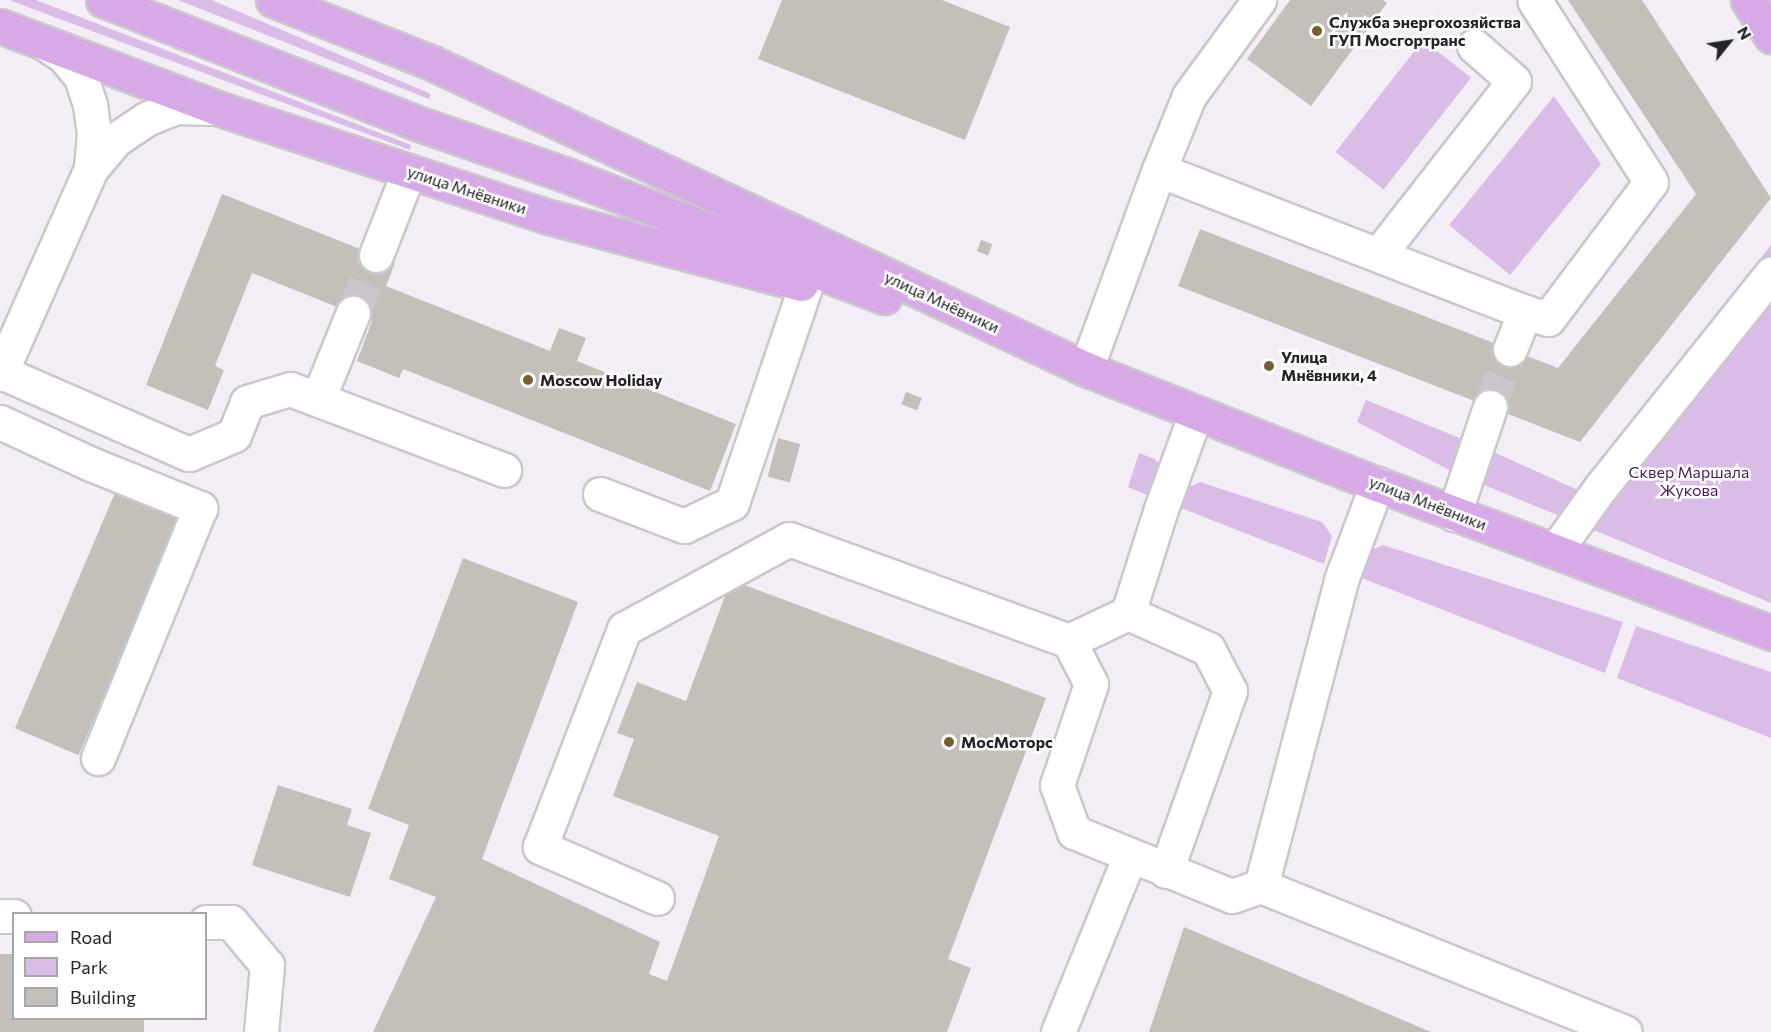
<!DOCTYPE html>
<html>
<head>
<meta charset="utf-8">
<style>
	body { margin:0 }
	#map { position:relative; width:1771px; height:1032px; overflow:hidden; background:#f3eef5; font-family:Commissioner,sans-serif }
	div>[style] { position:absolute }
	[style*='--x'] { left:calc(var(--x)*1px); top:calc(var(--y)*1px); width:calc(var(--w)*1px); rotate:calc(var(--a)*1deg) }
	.green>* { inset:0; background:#dabde6; transform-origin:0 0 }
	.building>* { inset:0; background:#c4c0b9; transform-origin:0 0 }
	.minor-tunnel>* { height:33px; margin-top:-16.5px; transform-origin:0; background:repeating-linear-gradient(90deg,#cac5cb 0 33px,transparent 0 49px) }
	.roads { filter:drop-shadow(2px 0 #cbc7cd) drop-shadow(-2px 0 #cbc7cd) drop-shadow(0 2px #cbc7cd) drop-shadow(0 -2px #cbc7cd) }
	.minor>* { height:33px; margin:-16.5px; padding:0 16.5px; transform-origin:16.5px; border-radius:16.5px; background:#fff }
	.major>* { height:33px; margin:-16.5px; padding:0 16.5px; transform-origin:16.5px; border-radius:16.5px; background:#d7aae7 }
	.dots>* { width:16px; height:16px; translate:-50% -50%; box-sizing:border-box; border:3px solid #fff; border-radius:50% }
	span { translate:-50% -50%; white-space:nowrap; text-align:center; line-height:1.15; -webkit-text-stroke:5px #fff; paint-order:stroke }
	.poi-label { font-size:16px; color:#252325; font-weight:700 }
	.left { translate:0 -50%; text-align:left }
	.street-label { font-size:16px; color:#252325 }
	.park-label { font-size:16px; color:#4b185b }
	.legend { position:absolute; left:12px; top:912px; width:195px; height:108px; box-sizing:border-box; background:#fff; border:2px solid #a8a7a8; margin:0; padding:8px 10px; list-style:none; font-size:18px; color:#252325 }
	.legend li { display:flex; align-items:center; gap:12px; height:30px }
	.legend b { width:30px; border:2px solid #a8a7a8 }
	.north { position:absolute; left:1699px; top:12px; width:60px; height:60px; -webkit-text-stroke:4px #fff; paint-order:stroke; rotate:60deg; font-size:16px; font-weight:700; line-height:24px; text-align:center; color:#252325 }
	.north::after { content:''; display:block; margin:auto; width:21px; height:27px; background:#252325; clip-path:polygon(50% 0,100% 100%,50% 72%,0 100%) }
</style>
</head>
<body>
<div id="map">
	<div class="green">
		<i style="clip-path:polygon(9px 0,36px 0,411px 145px,410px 150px)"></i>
		<i style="clip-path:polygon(178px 0,212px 0,431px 94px,429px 99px)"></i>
		<i style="left:1423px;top:40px;width:61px;height:142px;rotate:38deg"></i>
		<i style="clip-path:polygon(1554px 96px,1601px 164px,1510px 275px,1449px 225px)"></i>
		<i style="clip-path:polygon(1771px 245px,1771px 603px,1477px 482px,1489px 450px,1578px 490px)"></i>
		<i style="clip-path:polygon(1366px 400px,1472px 443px,1459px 475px,1357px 422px)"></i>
		<i style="clip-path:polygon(1139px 453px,1155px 459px,1158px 463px,1149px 496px,1128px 487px)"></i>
		<i style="clip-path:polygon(1200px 482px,1322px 522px,1332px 536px,1324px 564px,1181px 508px,1189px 487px)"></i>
		<i style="clip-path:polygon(1383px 545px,1623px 622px,1605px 673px,1359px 577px,1369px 551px)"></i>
		<i style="clip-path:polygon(1636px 626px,1771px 672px,1771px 738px,1617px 678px)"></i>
	</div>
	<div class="building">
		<i style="clip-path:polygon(782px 0,942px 0,1010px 27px,965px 140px,758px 59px)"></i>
		<i style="clip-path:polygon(1290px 0,1383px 0,1387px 3px,1311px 106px,1247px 59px)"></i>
		<i style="clip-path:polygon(1568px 0,1642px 0,1771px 198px,1580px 442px,1178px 286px,1200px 229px,1558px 368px,1696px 194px)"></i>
		<i style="clip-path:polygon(222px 194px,395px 263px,386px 286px,550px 351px,559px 328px,586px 338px,577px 361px,736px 424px,710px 491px,403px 369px,399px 378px,357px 361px,372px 321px,252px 273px,215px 366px,224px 370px,208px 410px,146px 385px)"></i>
		<i style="left:981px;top:240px;width:12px;height:12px;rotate:20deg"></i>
		<i style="left:906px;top:392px;width:17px;height:13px;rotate:21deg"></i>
		<i style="left:778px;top:438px;width:23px;height:40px;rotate:15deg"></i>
		<i style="left:117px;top:488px;width:69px;height:261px;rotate:23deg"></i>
		<i style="clip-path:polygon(463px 558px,578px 602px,482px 859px,660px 942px,649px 974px,667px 981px,719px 836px,613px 796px,634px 739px,617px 733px,637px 682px,686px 701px,731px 580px,1046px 698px,948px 959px,971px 968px,947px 1032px,373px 1032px,436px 897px,389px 879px,409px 825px,368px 809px)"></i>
		<i style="clip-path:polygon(278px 785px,352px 809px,347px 825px,371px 833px,350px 897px,252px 865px)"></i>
		<i style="clip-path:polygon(1184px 927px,1431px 1032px,1149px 1032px)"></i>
		<i style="clip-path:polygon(0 954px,14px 954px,14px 1018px,144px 1018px,144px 1032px,0 1032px)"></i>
	</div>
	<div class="minor-tunnel">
		<i style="--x:353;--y:313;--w:62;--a:-68.4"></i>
		<i style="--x:1490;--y:407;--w:61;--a:-71"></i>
	</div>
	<div class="roads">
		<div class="minor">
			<i style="--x:44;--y:43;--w:24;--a:33"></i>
			<i style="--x:64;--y:56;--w:27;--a:51"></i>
			<i style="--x:81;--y:77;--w:29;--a:72"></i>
			<i style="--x:90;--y:105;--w:28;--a:82"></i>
			<i style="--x:94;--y:133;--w:36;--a:95"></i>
			<i style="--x:1159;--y:170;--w:80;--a:-67.9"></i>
			<i style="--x:1189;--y:96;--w:119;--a:-53.9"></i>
			<i style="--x:1379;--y:254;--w:219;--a:-52"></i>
			<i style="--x:1514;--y:81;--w:53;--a:-138.8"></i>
			<i style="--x:376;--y:255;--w:90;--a:-68.6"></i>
			<i style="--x:1510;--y:349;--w:40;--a:-68"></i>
			<i style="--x:1525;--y:312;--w:24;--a:17"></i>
			<i style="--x:1548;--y:319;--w:171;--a:-53.1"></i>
			<i style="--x:1651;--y:182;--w:216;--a:-122.7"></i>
			<i style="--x:1086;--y:369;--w:212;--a:-69.9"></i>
			<i style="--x:1159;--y:170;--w:393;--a:21.2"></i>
			<i style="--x:1;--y:372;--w:205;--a:23.6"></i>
			<i style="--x:189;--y:454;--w:49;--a:-22.9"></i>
			<i style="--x:234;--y:435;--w:35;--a:-68"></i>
			<i style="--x:247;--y:402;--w:45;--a:-16.8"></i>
			<i style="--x:290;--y:389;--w:229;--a:20.7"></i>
			<i style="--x:0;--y:374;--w:224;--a:-66.1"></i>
			<i style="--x:91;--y:169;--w:38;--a:-50"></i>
			<i style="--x:115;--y:140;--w:37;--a:-34"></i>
			<i style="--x:146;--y:119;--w:31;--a:-22"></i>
			<i style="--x:175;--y:107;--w:40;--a:1.4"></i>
			<i style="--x:318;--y:399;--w:93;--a:-67.9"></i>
			<i style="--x:0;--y:422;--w:100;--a:24.8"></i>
			<i style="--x:91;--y:464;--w:118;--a:22"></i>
			<i style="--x:200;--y:508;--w:270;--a:112.2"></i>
			<i style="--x:600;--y:494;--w:90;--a:20.9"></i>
			<i style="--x:684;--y:526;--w:53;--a:-25.6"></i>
			<i style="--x:732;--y:503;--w:230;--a:-71.3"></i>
			<i style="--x:1454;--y:514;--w:113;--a:-71.4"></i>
			<i style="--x:1555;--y:551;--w:79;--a:-54.3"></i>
			<i style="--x:1601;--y:487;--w:273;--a:-51.4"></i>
			<i style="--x:1128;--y:613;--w:88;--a:24.2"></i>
			<i style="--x:1208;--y:649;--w:47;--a:62.4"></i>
			<i style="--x:1230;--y:691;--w:191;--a:109.6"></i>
			<i style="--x:1069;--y:641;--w:65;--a:-25.4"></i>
			<i style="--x:1128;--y:613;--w:109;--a:-72.4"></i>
			<i style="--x:1161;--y:509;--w:102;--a:-70"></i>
			<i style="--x:1261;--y:886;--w:316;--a:-75.3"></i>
			<i style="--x:1341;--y:580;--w:103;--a:-69.4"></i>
			<i style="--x:657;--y:898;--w:128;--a:-156.4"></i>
			<i style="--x:540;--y:847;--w:234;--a:-68.9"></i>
			<i style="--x:624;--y:629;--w:188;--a:-28.6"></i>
			<i style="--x:789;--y:539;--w:298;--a:20"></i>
			<i style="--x:1069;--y:641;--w:48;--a:62.9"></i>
			<i style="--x:1091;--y:684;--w:107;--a:108.6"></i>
			<i style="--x:1057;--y:785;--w:50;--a:70.1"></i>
			<i style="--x:1074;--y:832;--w:170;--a:22.1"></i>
			<i style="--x:1232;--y:896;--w:31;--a:-19"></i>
			<i style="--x:1261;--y:886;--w:392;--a:21.9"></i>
			<i style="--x:0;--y:916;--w:14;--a:0"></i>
			<i style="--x:206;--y:922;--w:25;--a:0"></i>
			<i style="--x:231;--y:922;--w:56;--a:50.1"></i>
			<i style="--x:267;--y:965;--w:67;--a:95.1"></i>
			<i style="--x:1058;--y:1032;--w:190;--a:-67.8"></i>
		</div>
		<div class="major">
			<i style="--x:103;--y:0;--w:334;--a:21.4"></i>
			<i style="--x:414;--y:122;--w:161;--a:19.2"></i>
			<i style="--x:566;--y:175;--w:341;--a:21"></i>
			<i style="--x:273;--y:0;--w:171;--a:21.6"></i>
			<i style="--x:432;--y:63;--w:722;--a:25.07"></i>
			<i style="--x:1086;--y:369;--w:313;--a:21.6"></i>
			<i style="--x:1377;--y:484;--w:421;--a:20.7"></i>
			<i style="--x:1748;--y:0;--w:43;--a:57.4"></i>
			<i style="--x:0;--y:26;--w:232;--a:20.7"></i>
			<i style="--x:217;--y:108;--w:349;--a:18.2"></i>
			<i style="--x:549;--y:217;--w:261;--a:14.9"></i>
		</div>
	</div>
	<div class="dots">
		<i style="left:1317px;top:31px;background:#74602f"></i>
		<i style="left:1269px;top:366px;background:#74602f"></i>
		<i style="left:528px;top:380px;background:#74602f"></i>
		<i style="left:949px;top:742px;background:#74602f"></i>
	</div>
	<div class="poi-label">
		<span class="left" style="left:1329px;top:31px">Служба энергохозяйства<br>ГУП Мосгортранс</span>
		<span class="left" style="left:1281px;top:366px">Улица<br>Мнёвники, 4</span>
		<span class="left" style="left:540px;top:380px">Moscow Holiday</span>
		<span class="left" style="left:961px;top:742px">МосМоторс</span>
	</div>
	<div class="street-label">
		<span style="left:467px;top:190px;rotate:18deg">улица Мнёвники</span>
		<span style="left:942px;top:302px;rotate:25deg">улица Мнёвники</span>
		<span style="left:1428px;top:503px;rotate:21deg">улица Мнёвники</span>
	</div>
	<div class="park-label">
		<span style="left:1689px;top:481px">Сквер Маршала<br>Жукова</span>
	</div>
	<ul class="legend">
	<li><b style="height:8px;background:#d7aae7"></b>Road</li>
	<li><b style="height:16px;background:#dabde6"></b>Park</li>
	<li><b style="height:16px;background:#c4c0b9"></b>Building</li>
	</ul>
	<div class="north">N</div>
</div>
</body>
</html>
